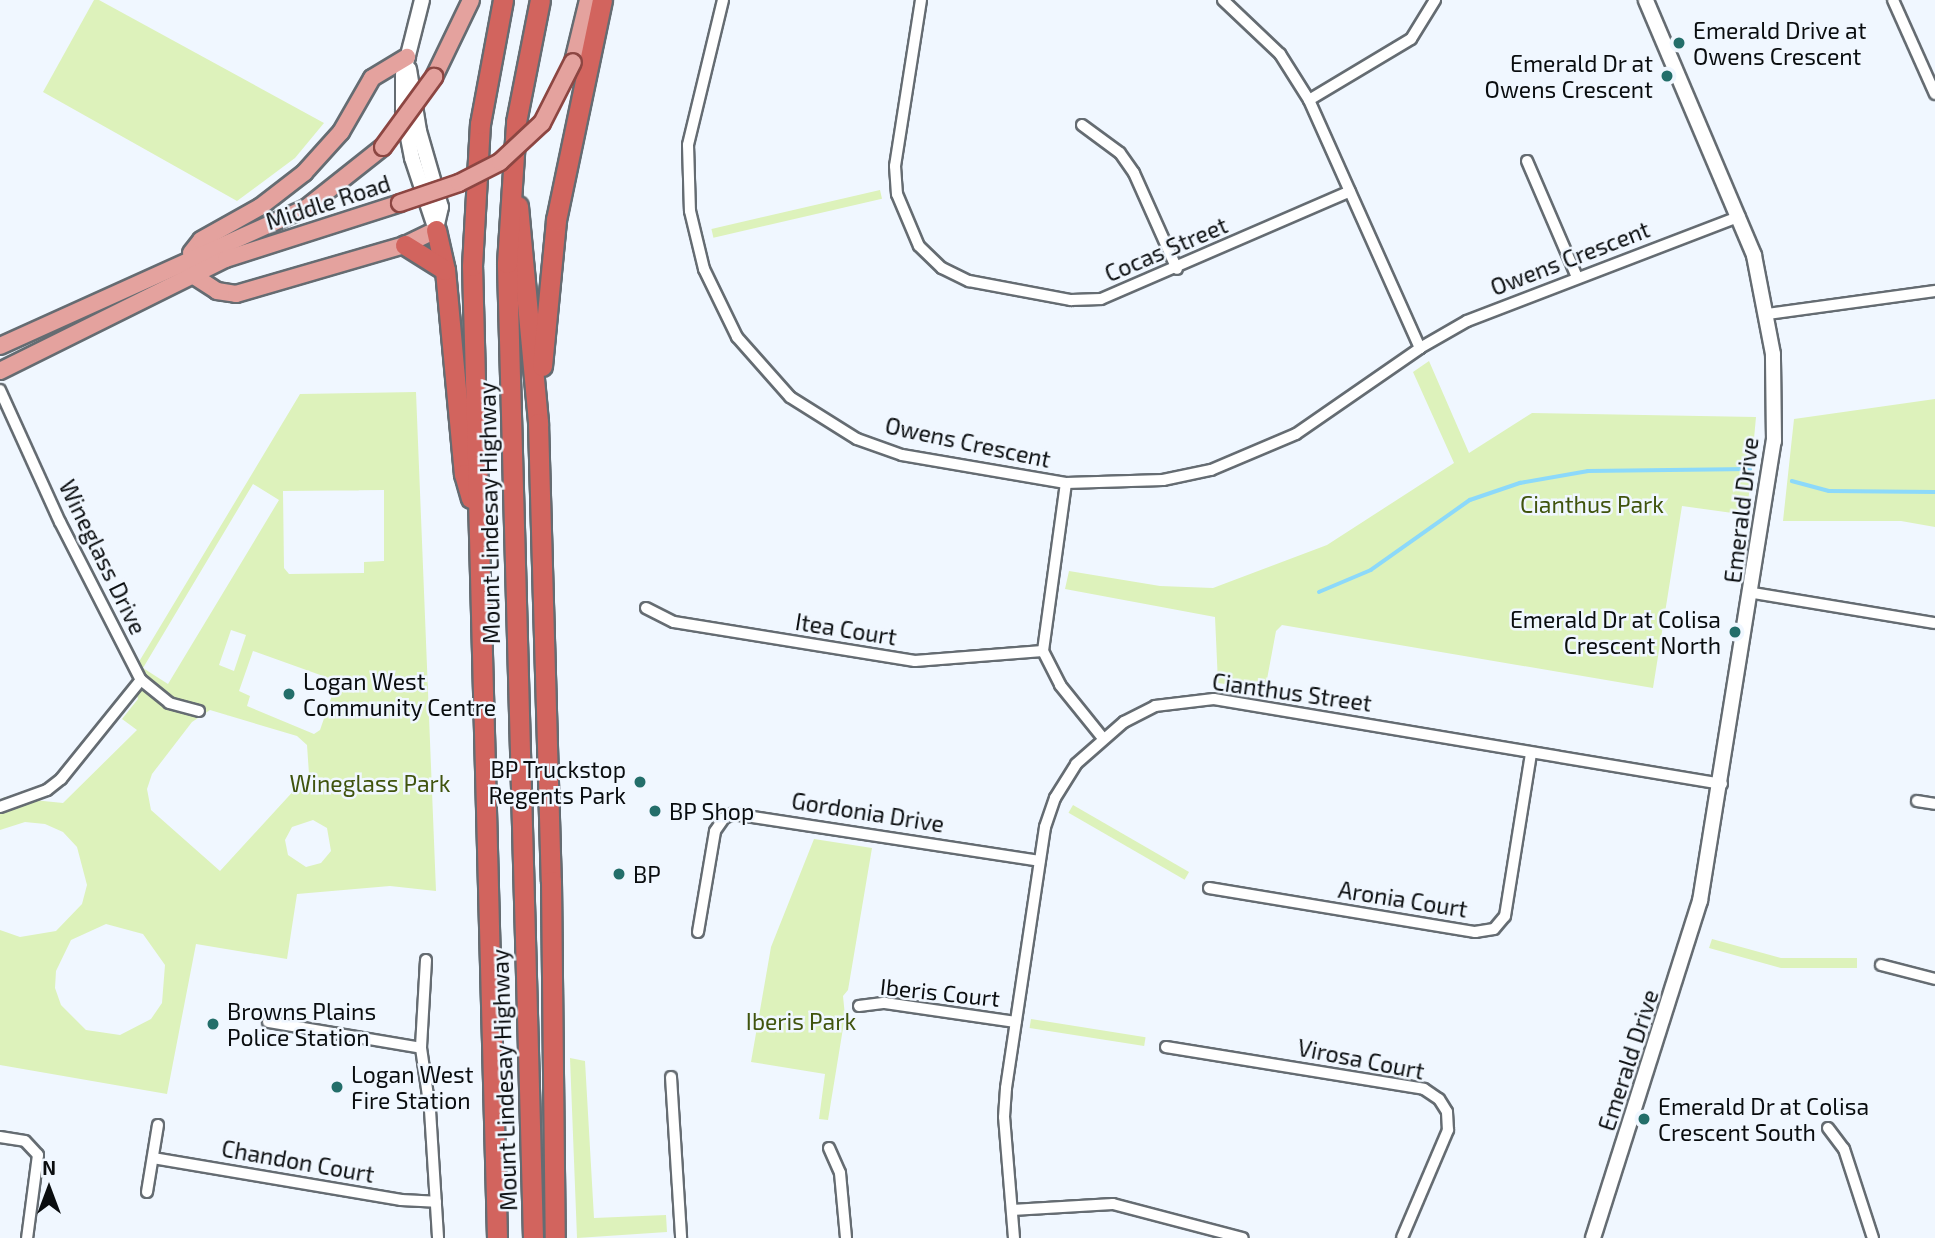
<!DOCTYPE html>
<html>
<head>
<meta charset="utf-8">
<style>
	body { margin:0 }
	#map { position:relative; width:1935px; height:1238px; overflow:hidden; background:#f0f7ff; font-family:"Exo 2",sans-serif }
	div>[style] { position:absolute }
	[style*='--x'] { left:calc(var(--x)*1px); top:calc(var(--y)*1px); width:calc(var(--w)*1px); rotate:calc(var(--a)*1deg) }
	.green>* { inset:0; background:#ddf2bb; transform-origin:0 0 }
	.stream>* { height:3.5px; margin:-1.75px; padding:0 1.75px; transform-origin:1.75px; border-radius:1.75px; background:#8cd9fa }
	.roads { filter:drop-shadow(2px 0 #656c72) drop-shadow(-2px 0 #656c72) drop-shadow(0 2px #656c72) drop-shadow(0 -2px #656c72) }
	.street>* { height:10px; margin:-5px; padding:0 5px; transform-origin:5px; border-radius:5px; background:#fff }
	.secondary>* { height:14px; margin:-7px; padding:0 7px; transform-origin:7px; border-radius:7px; background:#fff }
	.primary>* { height:16px; margin:-8px; padding:0 8px; transform-origin:8px; border-radius:8px; background:#e4a29e }
	.highway>* { height:19px; margin:-9.5px; padding:0 9.5px; transform-origin:9.5px; border-radius:9.5px; background:#d2645e }
	.bridges { filter:drop-shadow(2px 0 #8c4642) drop-shadow(-2px 0 #8c4642) drop-shadow(0 2px #8c4642) drop-shadow(0 -2px #8c4642) }
	.primary-bridge>* { height:16px; margin:-8px; padding:0 8px; transform-origin:8px; border-radius:8px; background:#e4a29e }
	.dots>* { width:19px; height:19px; translate:-50% -50%; box-sizing:border-box; border:4px solid #f0f7ff; border-radius:50% }
	span { translate:-50% -50%; white-space:nowrap; text-align:center; line-height:1.15; -webkit-text-stroke:5px #f0f7ff; paint-order:stroke }
	.poi-label { font-size:23px; color:#0a0d0f }
	.left { translate:0 -50%; text-align:left }
	.right { translate:-100% -50%; text-align:right }
	.street-label { font-size:23px; color:#0a0d0f }
	.park-label { font-size:23px; color:#40540e }
	.north { position:absolute; left:14px; top:1154px; width:70px; height:70px; -webkit-text-stroke:5px #f0f7ff; paint-order:stroke; rotate:0deg; font-size:19px; font-weight:700; line-height:28px; text-align:center; color:#0a0d0f }
	.north::after { content:''; display:block; margin:auto; width:24px; height:32px; background:#0a0d0f; clip-path:polygon(50% 0,100% 100%,50% 72%,0 100%) }
</style>
</head>
<body>
<div id="map">
	<div class="green">
		<i style="clip-path:polygon(94px 0,99px 0,324px 123px,295px 158px,237px 201px,43px 92px)"></i>
		<i style="left:880px;top:190px;width:9px;height:173px;rotate:77deg"></i>
		<i style="clip-path:polygon(1429px 361px,1469px 453px,1532px 413px,1756px 417px,1747px 515px,1682px 506px,1653px 688px,1282px 625px,1276px 631px,1265px 690px,1218px 683px,1215px 617px,1065px 589px,1069px 571px,1160px 586px,1213px 588px,1327px 545px,1454px 463px,1413px 372px)"></i>
		<i style="clip-path:polygon(evenodd,416px 392px,436px 891px,390px 886px,297px 894px,287px 959px,196px 944px,167px 1094px,0 1065px,0 930px,20px 937px,56px 931px,82px 904px,87px 885px,77px 847px,63px 832px,45px 824px,25px 822px,0 830px,0 802px,4px 797px,63px 803px,137px 730px,122px 719px,138px 699px,131px 675px,300px 394px,416px 392px,253px 484px,279px 500px,168px 684px,143px 668px,253px 484px,416px 392px,384px 490px,384px 561px,364px 562px,364px 573px,289px 574px,284px 568px,283px 491px,384px 490px,416px 392px,231px 630px,246px 635px,234px 671px,219px 665px,231px 630px,416px 392px,253px 651px,337px 681px,320px 730px,314px 734px,247px 706px,250px 696px,239px 691px,253px 651px,416px 392px,210px 710px,297px 736px,307px 745px,309px 774px,220px 871px,151px 810px,147px 789px,152px 774px,192px 722px,210px 710px,416px 392px,313px 820px,327px 828px,331px 851px,321px 863px,306px 867px,288px 855px,285px 840px,292px 827px,313px 820px,416px 392px,106px 924px,143px 934px,165px 965px,162px 1003px,151px 1019px,120px 1035px,86px 1030px,61px 1005px,55px 988px,56px 971px,71px 940px,106px 924px)"></i>
		<i style="clip-path:polygon(1935px 399px,1935px 527px,1901px 521px,1783px 521px,1794px 419px)"></i>
		<i style="left:1073px;top:805px;width:134px;height:9px;rotate:30deg"></i>
		<i style="clip-path:polygon(814px 839px,872px 848px,848px 990px,843px 996px,845px 1016px,828px 1120px,819px 1119px,825px 1074px,751px 1062px,771px 947px)"></i>
		<i style="clip-path:polygon(1712px 939px,1781px 958px,1857px 958px,1857px 968px,1781px 968px,1709px 948px)"></i>
		<i style="left:1031px;top:1019px;width:116px;height:9px;rotate:9deg"></i>
		<i style="clip-path:polygon(570px 1058px,585px 1061px,594px 1218px,666px 1215px,667px 1232px,577px 1238px)"></i>
	</div>
	<div class="stream">
		<i style="--x:1792;--y:481;--w:38;--a:15"></i>
		<i style="--x:1829;--y:491;--w:106;--a:0.5"></i>
		<i style="--x:1319;--y:592;--w:56;--a:-22.9"></i>
		<i style="--x:1371;--y:570;--w:121;--a:-35.3"></i>
		<i style="--x:1470;--y:500;--w:53;--a:-18.8"></i>
		<i style="--x:1520;--y:483;--w:69;--a:-10"></i>
		<i style="--x:1588;--y:471;--w:162;--a:-0.7"></i>
	</div>
	<div class="roads">
		<div class="street">
			<i style="--x:723;--y:0;--w:149;--a:103.6"></i>
			<i style="--x:688;--y:145;--w:66;--a:88.3"></i>
			<i style="--x:690;--y:211;--w:60;--a:76.4"></i>
			<i style="--x:704;--y:269;--w:76;--a:64.1"></i>
			<i style="--x:737;--y:337;--w:80;--a:48.5"></i>
			<i style="--x:790;--y:397;--w:79;--a:32.1"></i>
			<i style="--x:857;--y:439;--w:48;--a:19.6"></i>
			<i style="--x:902;--y:455;--w:166;--a:9.7"></i>
			<i style="--x:1066;--y:483;--w:97;--a:-1.8"></i>
			<i style="--x:1163;--y:480;--w:49;--a:-11.8"></i>
			<i style="--x:1211;--y:470;--w:92;--a:-23"></i>
			<i style="--x:1296;--y:434;--w:151;--a:-34.7"></i>
			<i style="--x:1420;--y:348;--w:54;--a:-29.9"></i>
			<i style="--x:1467;--y:321;--w:292;--a:-21"></i>
			<i style="--x:921;--y:0;--w:168;--a:98.9"></i>
			<i style="--x:895;--y:166;--w:28;--a:86"></i>
			<i style="--x:897;--y:194;--w:56;--a:67.1"></i>
			<i style="--x:919;--y:246;--w:32;--a:44"></i>
			<i style="--x:942;--y:268;--w:30;--a:26"></i>
			<i style="--x:969;--y:281;--w:104;--a:10.6"></i>
			<i style="--x:1071;--y:300;--w:30;--a:-2"></i>
			<i style="--x:1101;--y:299;--w:271;--a:-23.4"></i>
			<i style="--x:1223;--y:0;--w:79;--a:43.5"></i>
			<i style="--x:1280;--y:54;--w:54;--a:57.8"></i>
			<i style="--x:1309;--y:100;--w:272;--a:65.9"></i>
			<i style="--x:1893;--y:0;--w:103;--a:65.9"></i>
			<i style="--x:1309;--y:100;--w:119;--a:-30.9"></i>
			<i style="--x:1411;--y:39;--w:46;--a:-58.4"></i>
			<i style="--x:1082;--y:125;--w:47;--a:36.4"></i>
			<i style="--x:1120;--y:153;--w:24;--a:55"></i>
			<i style="--x:1134;--y:173;--w:105;--a:65.9"></i>
			<i style="--x:1527;--y:161;--w:126;--a:66.7"></i>
			<i style="--x:1767;--y:314;--w:170;--a:-7.8"></i>
			<i style="--x:0;--y:390;--w:145;--a:65.6"></i>
			<i style="--x:60;--y:522;--w:178;--a:62.9"></i>
			<i style="--x:141;--y:680;--w:36;--a:39"></i>
			<i style="--x:169;--y:703;--w:31;--a:15"></i>
			<i style="--x:1066;--y:483;--w:170;--a:97.8"></i>
			<i style="--x:1043;--y:651;--w:38;--a:63"></i>
			<i style="--x:1060;--y:685;--w:67;--a:51.1"></i>
			<i style="--x:1753;--y:593;--w:184;--a:9.4"></i>
			<i style="--x:646;--y:608;--w:31;--a:27"></i>
			<i style="--x:674;--y:622;--w:244;--a:9.2"></i>
			<i style="--x:915;--y:661;--w:128;--a:-4.5"></i>
			<i style="--x:1917;--y:801;--w:18;--a:9"></i>
			<i style="--x:0;--y:807;--w:50;--a:-19.9"></i>
			<i style="--x:47;--y:790;--w:18;--a:-38"></i>
			<i style="--x:61;--y:779;--w:127;--a:-51.1"></i>
			<i style="--x:1209;--y:888;--w:270;--a:9.4"></i>
			<i style="--x:1475;--y:932;--w:19;--a:-9"></i>
			<i style="--x:1494;--y:929;--w:17;--a:-50"></i>
			<i style="--x:1505;--y:916;--w:165;--a:-80.9"></i>
			<i style="--x:698;--y:932;--w:102;--a:-80.4"></i>
			<i style="--x:715;--y:831;--w:16;--a:-55"></i>
			<i style="--x:724;--y:818;--w:10;--a:-24"></i>
			<i style="--x:733;--y:814;--w:310;--a:8.7"></i>
			<i style="--x:426;--y:960;--w:88;--a:93.3"></i>
			<i style="--x:421;--y:1048;--w:63;--a:81.7"></i>
			<i style="--x:430;--y:1110;--w:128;--a:86.4"></i>
			<i style="--x:1881;--y:965;--w:56;--a:14.5"></i>
			<i style="--x:859;--y:1006;--w:26;--a:-7"></i>
			<i style="--x:885;--y:1003;--w:132;--a:8.3"></i>
			<i style="--x:268;--y:1022;--w:155;--a:9.6"></i>
			<i style="--x:1166;--y:1047;--w:261;--a:9.2"></i>
			<i style="--x:1424;--y:1089;--w:18;--a:34"></i>
			<i style="--x:1439;--y:1099;--w:15;--a:58"></i>
			<i style="--x:1447;--y:1112;--w:18;--a:87"></i>
			<i style="--x:1448;--y:1130;--w:117;--a:113.1"></i>
			<i style="--x:671;--y:1077;--w:161;--a:86.4"></i>
			<i style="--x:1828;--y:1128;--w:26;--a:53"></i>
			<i style="--x:1844;--y:1149;--w:94;--a:72"></i>
			<i style="--x:0;--y:1137;--w:25;--a:9"></i>
			<i style="--x:25;--y:1141;--w:19;--a:47"></i>
			<i style="--x:38;--y:1155;--w:84;--a:97.5"></i>
			<i style="--x:829;--y:1148;--w:27;--a:66"></i>
			<i style="--x:840;--y:1173;--w:65;--a:84.7"></i>
			<i style="--x:153;--y:1158;--w:252;--a:9.6"></i>
			<i style="--x:401;--y:1200;--w:35;--a:3"></i>
			<i style="--x:147;--y:1192;--w:68;--a:-80.7"></i>
			<i style="--x:1012;--y:1210;--w:101;--a:-3.4"></i>
			<i style="--x:1113;--y:1204;--w:134;--a:14.7"></i>
			<i style="--x:1014;--y:1238;--w:121;--a:-94.7"></i>
			<i style="--x:1004;--y:1117;--w:29;--a:-86"></i>
			<i style="--x:1006;--y:1088;--w:264;--a:-81.5"></i>
			<i style="--x:1045;--y:827;--w:31;--a:-71"></i>
			<i style="--x:1055;--y:798;--w:40;--a:-58"></i>
			<i style="--x:1076;--y:764;--w:64;--a:-41.2"></i>
			<i style="--x:1124;--y:722;--w:35;--a:-27"></i>
			<i style="--x:1155;--y:706;--w:59;--a:-6.8"></i>
			<i style="--x:1214;--y:699;--w:515;--a:9.5"></i>
		</div>
		<div class="secondary">
			<i style="--x:422;--y:0;--w:77;--a:104.2"></i>
			<i style="--x:403;--y:75;--w:37;--a:90"></i>
			<i style="--x:403;--y:112;--w:47;--a:78.9"></i>
			<i style="--x:412;--y:158;--w:76;--a:71.6"></i>
			<i style="--x:409;--y:69;--w:63;--a:80.8"></i>
			<i style="--x:419;--y:131;--w:79;--a:73.9"></i>
			<i style="--x:441;--y:207;--w:23;--a:103"></i>
			<i style="--x:1593;--y:1238;--w:354;--a:-72.4"></i>
			<i style="--x:1700;--y:901;--w:466;--a:-80.9"></i>
			<i style="--x:1774;--y:441;--w:87;--a:-90.7"></i>
			<i style="--x:1773;--y:354;--w:101;--a:-100.9"></i>
			<i style="--x:1754;--y:255;--w:277;--a:-113"></i>
		</div>
		<div class="primary">
			<i style="--x:573;--y:62;--w:64;--a:-76.4"></i>
			<i style="--x:434;--y:77;--w:85;--a:-64.3"></i>
			<i style="--x:191;--y:253;--w:16;--a:-52"></i>
			<i style="--x:201;--y:240;--w:68;--a:-29.2"></i>
			<i style="--x:260;--y:207;--w:56;--a:-37.7"></i>
			<i style="--x:304;--y:173;--w:55;--a:-47.9"></i>
			<i style="--x:341;--y:132;--w:62;--a:-60.1"></i>
			<i style="--x:372;--y:78;--w:41;--a:-31"></i>
			<i style="--x:191;--y:274;--w:31;--a:33"></i>
			<i style="--x:217;--y:291;--w:19;--a:9"></i>
			<i style="--x:236;--y:294;--w:176;--a:-16.2"></i>
			<i style="--x:405;--y:245;--w:34;--a:-26"></i>
			<i style="--x:0;--y:346;--w:336;--a:-24.3"></i>
			<i style="--x:306;--y:208;--w:98;--a:-38.4"></i>
			<i style="--x:0;--y:371;--w:252;--a:-26.4"></i>
			<i style="--x:226;--y:259;--w:183;--a:-17.8"></i>
		</div>
		<div class="highway">
			<i style="--x:518;--y:206;--w:218;--a:84.7"></i>
			<i style="--x:538;--y:423;--w:458;--a:88.4"></i>
			<i style="--x:551;--y:881;--w:357;--a:89.4"></i>
			<i style="--x:436;--y:230;--w:41;--a:77.3"></i>
			<i style="--x:445;--y:270;--w:205;--a:84.7"></i>
			<i style="--x:464;--y:474;--w:25;--a:74"></i>
			<i style="--x:405;--y:245;--w:47;--a:32"></i>
			<i style="--x:542;--y:366;--w:147;--a:-84.5"></i>
			<i style="--x:556;--y:220;--w:225;--a:-78.2"></i>
			<i style="--x:497;--y:1238;--w:972;--a:-91.47"></i>
			<i style="--x:472;--y:266;--w:142;--a:-86.8"></i>
			<i style="--x:480;--y:124;--w:126;--a:-79.5"></i>
			<i style="--x:533;--y:1238;--w:975;--a:-91.53"></i>
			<i style="--x:507;--y:263;--w:141;--a:-86.3"></i>
			<i style="--x:516;--y:122;--w:124;--a:-78.9"></i>
		</div>
	</div>
	<div class="bridges">
		<div class="primary-bridge">
			<i style="--x:383;--y:147;--w:87;--a:-53.9"></i>
			<i style="--x:400;--y:203;--w:62;--a:-18.7"></i>
			<i style="--x:459;--y:183;--w:46;--a:-27.1"></i>
			<i style="--x:500;--y:162;--w:57;--a:-42.9"></i>
			<i style="--x:542;--y:123;--w:68;--a:-63.1"></i>
		</div>
	</div>
	<div class="dots">
		<i style="left:1679px;top:43px;background:#236e6a"></i>
		<i style="left:1667px;top:76px;background:#236e6a"></i>
		<i style="left:1735px;top:632px;background:#236e6a"></i>
		<i style="left:289px;top:694px;background:#236e6a"></i>
		<i style="left:640px;top:782px;background:#236e6a"></i>
		<i style="left:655px;top:811px;background:#236e6a"></i>
		<i style="left:619px;top:874px;background:#236e6a"></i>
		<i style="left:213px;top:1024px;background:#236e6a"></i>
		<i style="left:337px;top:1087px;background:#236e6a"></i>
		<i style="left:1644px;top:1119px;background:#236e6a"></i>
	</div>
	<div class="poi-label">
		<span class="left" style="left:1693px;top:43px">Emerald Drive at<br>Owens Crescent</span>
		<span class="right" style="left:1653px;top:76px">Emerald Dr at<br>Owens Crescent</span>
		<span class="right" style="left:1721px;top:632px">Emerald Dr at Colisa<br>Crescent North</span>
		<span class="left" style="left:303px;top:694px">Logan West<br>Community Centre</span>
		<span class="right" style="left:626px;top:782px">BP Truckstop<br>Regents Park</span>
		<span class="left" style="left:669px;top:811px">BP Shop</span>
		<span class="left" style="left:633px;top:874px">BP</span>
		<span class="left" style="left:227px;top:1024px">Browns Plains<br>Police Station</span>
		<span class="left" style="left:351px;top:1087px">Logan West<br>Fire Station</span>
		<span class="left" style="left:1658px;top:1119px">Emerald Dr at Colisa<br>Crescent South</span>
	</div>
	<div class="street-label">
		<span style="left:328px;top:202px;rotate:-18deg">Middle Road</span>
		<span style="left:1166px;top:249px;rotate:-23deg">Cocas Street</span>
		<span style="left:1570px;top:258px;rotate:-21deg">Owens Crescent</span>
		<span style="left:968px;top:442px;rotate:12deg">Owens Crescent</span>
		<span style="left:1741px;top:510px;rotate:-83deg">Emerald Drive</span>
		<span style="left:489px;top:513px;rotate:-91deg">Mount Lindesay Highway</span>
		<span style="left:103px;top:557px;rotate:64deg">Wineglass Drive</span>
		<span style="left:846px;top:629px;rotate:9deg">Itea Court</span>
		<span style="left:1292px;top:692px;rotate:8deg">Cianthus Street</span>
		<span style="left:868px;top:812px;rotate:9deg">Gordonia Drive</span>
		<span style="left:1403px;top:899px;rotate:9deg">Aronia Court</span>
		<span style="left:940px;top:992px;rotate:6deg">Iberis Court</span>
		<span style="left:1361px;top:1059px;rotate:11deg">Virosa Court</span>
		<span style="left:1628px;top:1060px;rotate:-72deg">Emerald Drive</span>
		<span style="left:504px;top:1080px;rotate:-92deg">Mount Lindesay Highway</span>
		<span style="left:298px;top:1161px;rotate:10deg">Chandon Court</span>
	</div>
	<div class="park-label">
		<span style="left:1592px;top:504px">Cianthus Park</span>
		<span style="left:370px;top:783px">Wineglass Park</span>
		<span style="left:801px;top:1021px">Iberis Park</span>
	</div>
	<div class="north">N</div>
</div>
</body>
</html>
